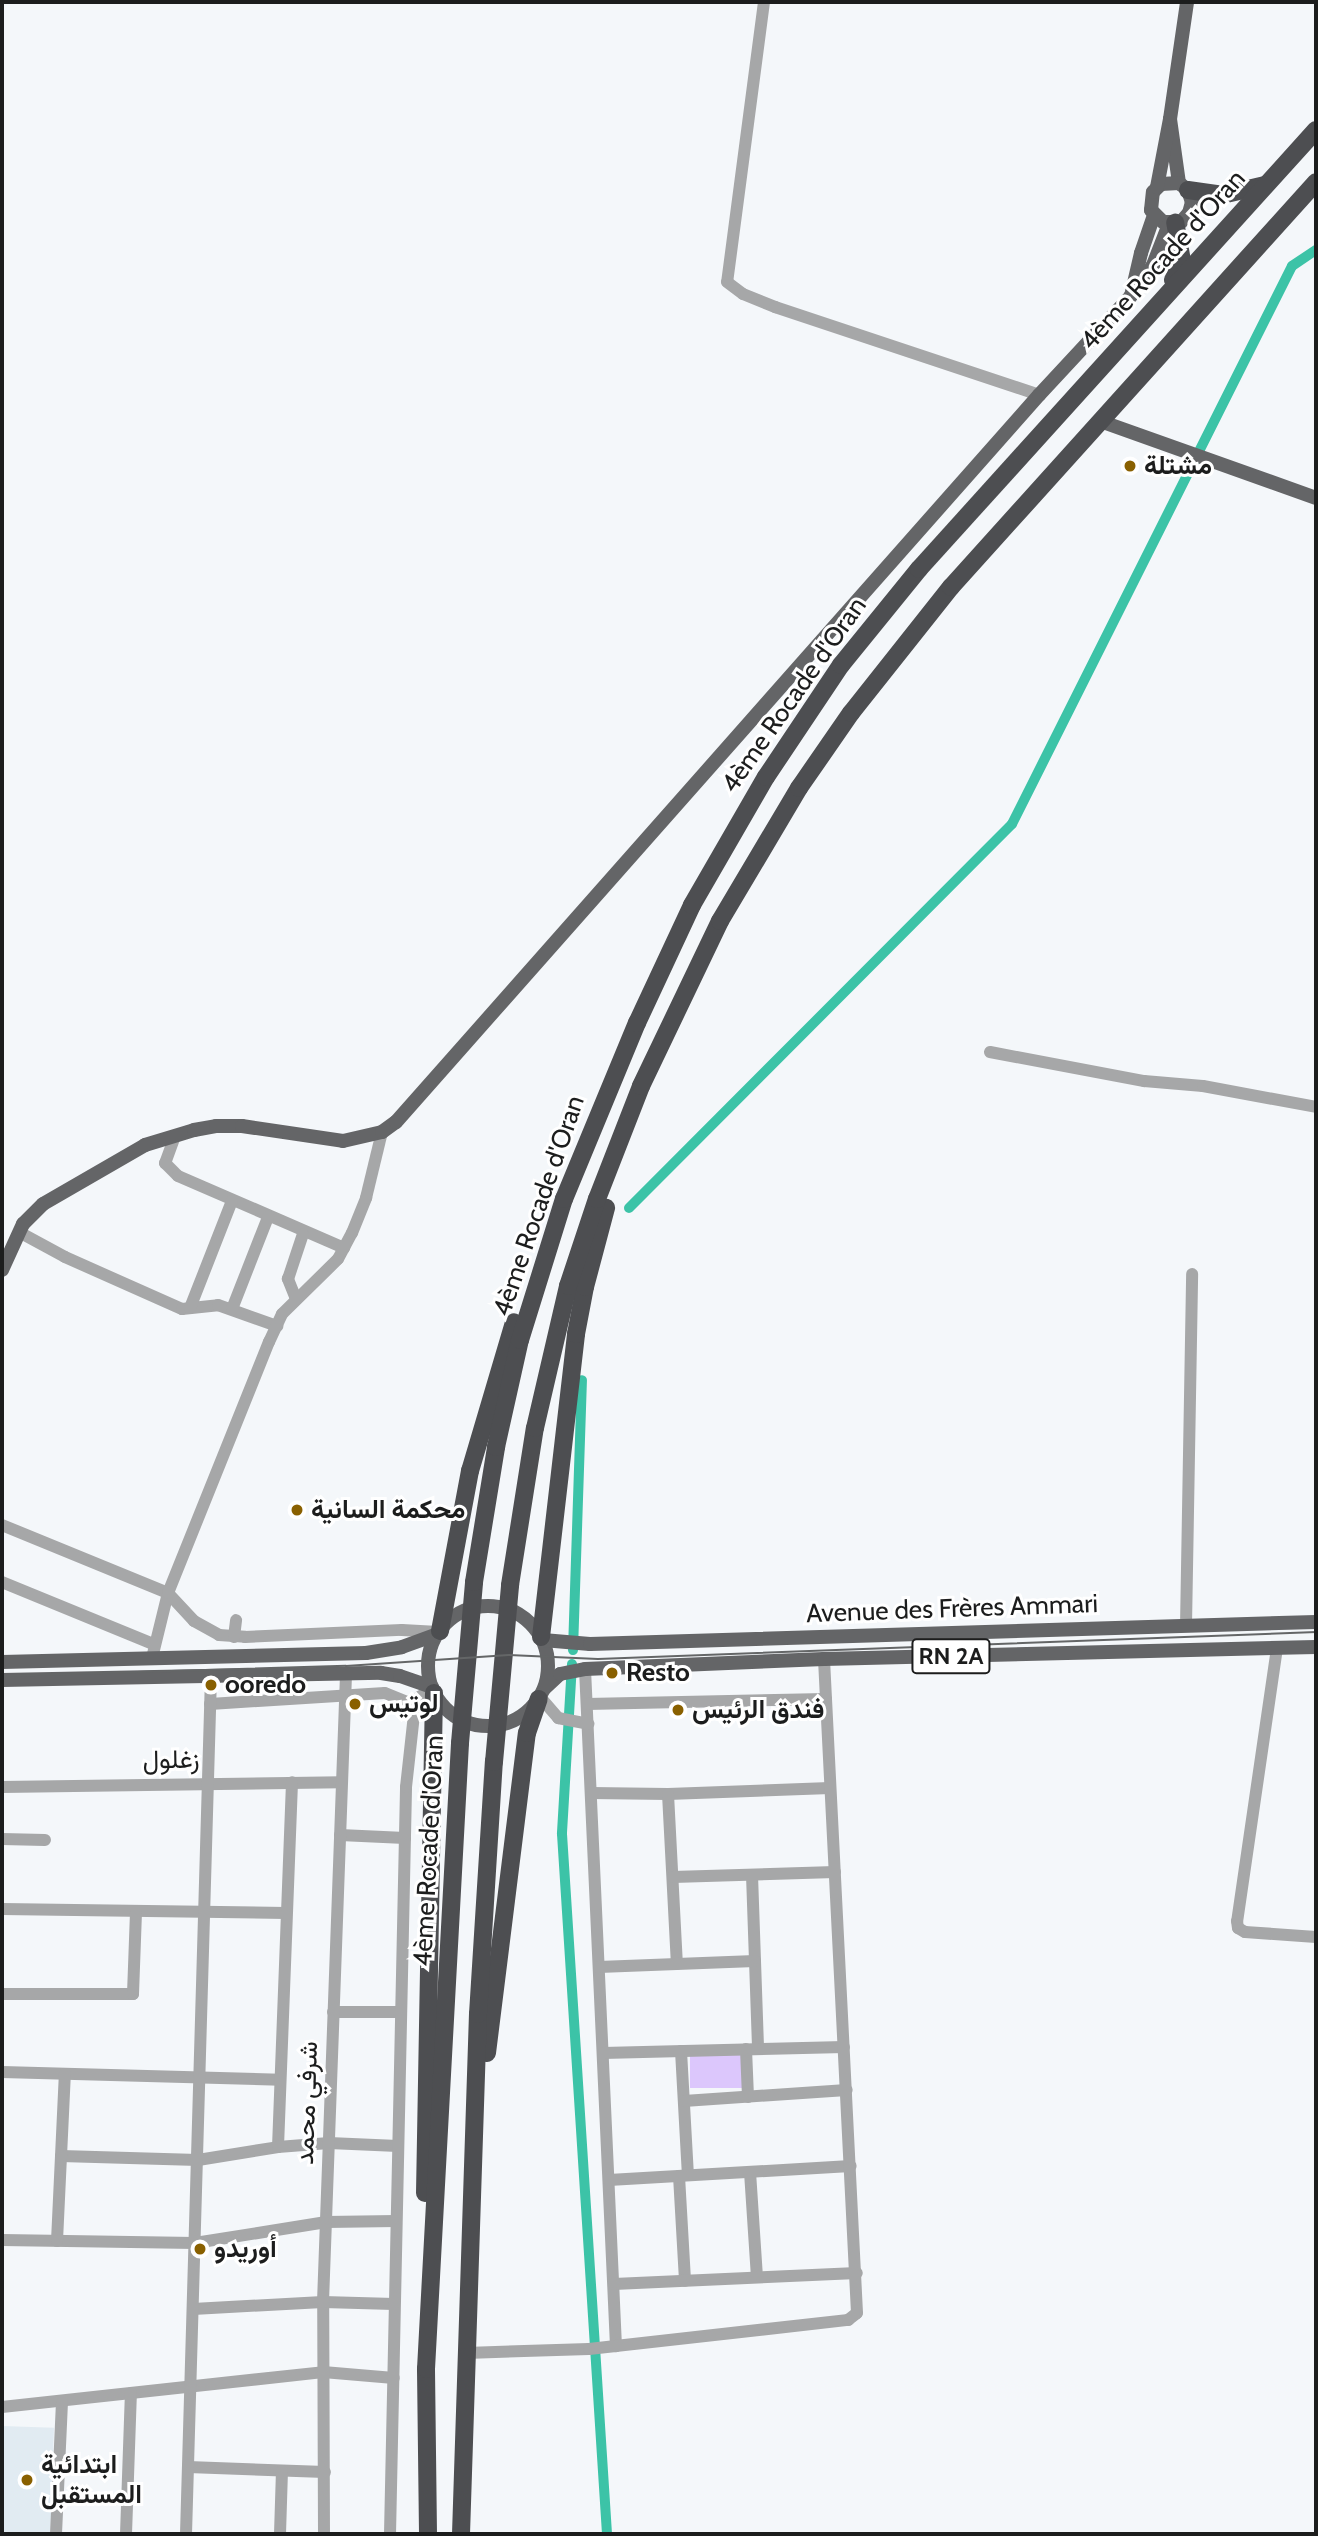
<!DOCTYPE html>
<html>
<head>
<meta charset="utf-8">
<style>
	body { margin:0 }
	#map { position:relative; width:1318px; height:2536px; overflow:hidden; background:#f4f7fa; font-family:Cabin,Vazirmatn,sans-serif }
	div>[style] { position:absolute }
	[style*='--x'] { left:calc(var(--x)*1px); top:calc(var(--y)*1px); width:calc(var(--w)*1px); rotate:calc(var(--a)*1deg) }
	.built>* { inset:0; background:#e1ebf2; transform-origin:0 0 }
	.green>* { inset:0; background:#dcc7fc; transform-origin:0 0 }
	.canal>* { height:10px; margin:-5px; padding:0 5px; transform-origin:5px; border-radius:5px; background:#3cc3a7 }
	.minor>* { height:12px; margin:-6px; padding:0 6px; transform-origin:6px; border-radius:6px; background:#a6a7a8 }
	.major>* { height:14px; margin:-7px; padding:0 7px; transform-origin:7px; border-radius:7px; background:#646567 }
	.major>.ring { margin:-7px; padding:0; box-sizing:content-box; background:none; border:14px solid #646567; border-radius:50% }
	.highway>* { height:18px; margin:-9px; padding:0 9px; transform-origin:9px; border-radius:9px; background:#4d4e51 }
	.tram>* { height:2px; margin:-1px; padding:0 1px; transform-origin:1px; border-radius:1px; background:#646667 }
	.dots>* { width:19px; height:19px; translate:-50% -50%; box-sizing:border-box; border:4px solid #fff; border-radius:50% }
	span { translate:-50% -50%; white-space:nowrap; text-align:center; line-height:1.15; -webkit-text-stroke:6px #fff; paint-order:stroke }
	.shield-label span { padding:2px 5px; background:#fff; border:2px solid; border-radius:5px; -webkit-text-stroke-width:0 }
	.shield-label { font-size:24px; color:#1c1d1d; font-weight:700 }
	.street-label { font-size:26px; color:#1c1d1d }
	.poi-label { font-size:26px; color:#1c1d1d; font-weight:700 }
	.left { translate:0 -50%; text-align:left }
	.frame { position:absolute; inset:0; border:4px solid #1c1d1d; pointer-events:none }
</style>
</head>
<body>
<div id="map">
	<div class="built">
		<i style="left:2px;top:2426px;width:52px;height:107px;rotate:2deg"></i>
	</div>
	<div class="green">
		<i style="left:742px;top:2055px;width:33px;height:52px;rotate:90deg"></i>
	</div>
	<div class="canal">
		<i style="--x:629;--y:1208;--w:542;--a:-45.07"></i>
		<i style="--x:1012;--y:824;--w:624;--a:-63.35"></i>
		<i style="--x:1292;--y:266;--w:29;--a:-34"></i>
		<i style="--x:573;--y:1650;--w:270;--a:-88.1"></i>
		<i style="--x:572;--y:1664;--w:170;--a:93.4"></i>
		<i style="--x:562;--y:1834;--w:701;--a:86.32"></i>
	</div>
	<div class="minor">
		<i style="--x:764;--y:2;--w:282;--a:97.5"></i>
		<i style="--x:727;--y:282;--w:20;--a:37"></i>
		<i style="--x:743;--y:294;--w:35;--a:22"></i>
		<i style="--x:775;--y:307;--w:278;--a:18.4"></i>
		<i style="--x:990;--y:1052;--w:157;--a:10.7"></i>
		<i style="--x:1144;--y:1081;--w:59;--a:4.8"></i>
		<i style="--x:1203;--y:1086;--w:115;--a:10.5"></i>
		<i style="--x:175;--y:1136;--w:29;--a:110"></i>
		<i style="--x:165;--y:1163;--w:18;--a:45"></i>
		<i style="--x:178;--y:1176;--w:181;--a:23.4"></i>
		<i style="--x:19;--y:1232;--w:52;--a:28.5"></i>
		<i style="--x:65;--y:1257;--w:128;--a:24"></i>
		<i style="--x:182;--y:1309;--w:36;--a:-6"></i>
		<i style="--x:218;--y:1305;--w:63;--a:19.6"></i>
		<i style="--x:296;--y:1299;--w:22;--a:-112"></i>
		<i style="--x:288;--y:1279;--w:47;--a:-71.6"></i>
		<i style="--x:190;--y:1308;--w:115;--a:-68.6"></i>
		<i style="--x:232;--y:1309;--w:99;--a:-68.6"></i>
		<i style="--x:2;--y:1525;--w:179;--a:22.3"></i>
		<i style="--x:168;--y:1593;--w:38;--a:47"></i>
		<i style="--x:194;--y:1621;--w:29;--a:29"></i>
		<i style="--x:219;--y:1635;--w:26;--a:4"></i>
		<i style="--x:245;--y:1637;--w:157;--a:-2.6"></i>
		<i style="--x:402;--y:1630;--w:36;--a:3"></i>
		<i style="--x:2;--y:1582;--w:163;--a:22.3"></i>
		<i style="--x:1186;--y:1626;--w:352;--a:-89"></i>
		<i style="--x:234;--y:1637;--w:17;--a:-83"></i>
		<i style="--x:1277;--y:1648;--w:276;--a:98.3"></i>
		<i style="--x:1237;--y:1921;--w:7;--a:82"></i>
		<i style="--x:1238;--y:1928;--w:8;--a:30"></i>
		<i style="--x:1245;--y:1932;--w:71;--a:4"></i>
		<i style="--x:152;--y:1658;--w:67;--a:-76.2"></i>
		<i style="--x:168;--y:1593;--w:271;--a:-68.1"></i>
		<i style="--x:269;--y:1342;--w:31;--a:-65"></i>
		<i style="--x:282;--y:1314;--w:78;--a:-44.5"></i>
		<i style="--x:338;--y:1259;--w:30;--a:-62"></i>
		<i style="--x:352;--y:1233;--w:38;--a:-68"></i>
		<i style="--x:366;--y:1198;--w:68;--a:-76.4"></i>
		<i style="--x:585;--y:1669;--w:678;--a:87.38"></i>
		<i style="--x:540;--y:1697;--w:28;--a:49"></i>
		<i style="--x:558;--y:1718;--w:31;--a:11"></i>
		<i style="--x:210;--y:1704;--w:175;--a:-3.6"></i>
		<i style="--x:385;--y:1693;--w:32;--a:22"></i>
		<i style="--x:587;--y:1704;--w:239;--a:-1.2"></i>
		<i style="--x:2;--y:1787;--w:339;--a:-0.8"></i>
		<i style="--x:591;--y:1793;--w:77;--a:0.7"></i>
		<i style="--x:668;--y:1794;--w:162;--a:-2.1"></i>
		<i style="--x:668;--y:1794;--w:170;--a:87"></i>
		<i style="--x:340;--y:1835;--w:65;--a:2.6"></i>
		<i style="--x:2;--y:1839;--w:43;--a:1.3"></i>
		<i style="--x:752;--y:1875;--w:174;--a:88"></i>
		<i style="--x:673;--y:1877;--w:162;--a:-1.8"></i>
		<i style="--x:2;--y:1909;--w:284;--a:0.8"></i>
		<i style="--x:599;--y:1967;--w:156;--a:-2.2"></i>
		<i style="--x:2;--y:1994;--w:131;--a:0"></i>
		<i style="--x:133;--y:1994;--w:82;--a:-87.9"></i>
		<i style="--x:333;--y:2012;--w:68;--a:0"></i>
		<i style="--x:746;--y:2049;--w:48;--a:87.6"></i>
		<i style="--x:681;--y:2051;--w:124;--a:86.8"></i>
		<i style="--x:603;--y:2053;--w:241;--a:-1.4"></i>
		<i style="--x:2;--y:2072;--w:278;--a:1.6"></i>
		<i style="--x:684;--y:2101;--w:163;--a:-3.9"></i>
		<i style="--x:278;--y:2147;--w:365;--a:-87.8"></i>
		<i style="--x:61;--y:2156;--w:137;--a:1.7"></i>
		<i style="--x:198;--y:2160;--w:81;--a:-9.2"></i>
		<i style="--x:278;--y:2147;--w:51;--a:-4.5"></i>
		<i style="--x:329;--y:2143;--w:69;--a:2.5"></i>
		<i style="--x:750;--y:2172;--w:105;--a:86.2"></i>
		<i style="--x:679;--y:2176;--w:105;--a:86.7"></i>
		<i style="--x:609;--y:2180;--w:242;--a:-3.3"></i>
		<i style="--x:2;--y:2240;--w:193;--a:0.9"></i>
		<i style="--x:195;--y:2243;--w:133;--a:-9.1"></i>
		<i style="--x:326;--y:2222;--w:70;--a:-0.8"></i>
		<i style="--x:57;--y:2241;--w:167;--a:-87.3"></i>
		<i style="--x:614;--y:2284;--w:243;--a:-2.6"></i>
		<i style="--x:193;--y:2309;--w:130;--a:-3.1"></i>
		<i style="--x:323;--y:2302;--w:71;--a:1.6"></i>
		<i style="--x:466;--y:2353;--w:123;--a:-1.9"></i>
		<i style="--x:589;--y:2349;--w:261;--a:-6.4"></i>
		<i style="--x:848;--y:2320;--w:11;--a:-38"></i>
		<i style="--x:857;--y:2313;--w:655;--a:-92.89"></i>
		<i style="--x:2;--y:2407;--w:323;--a:-6.2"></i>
		<i style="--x:323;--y:2372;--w:71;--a:4.8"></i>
		<i style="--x:188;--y:2467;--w:137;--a:2.1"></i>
		<i style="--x:56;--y:2534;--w:131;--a:-87.4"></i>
		<i style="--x:126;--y:2534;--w:141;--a:-88"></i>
		<i style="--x:186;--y:2534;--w:855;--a:-88.33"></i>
		<i style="--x:280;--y:2534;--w:63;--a:-88.2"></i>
		<i style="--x:324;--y:2534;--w:232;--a:-90.2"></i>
		<i style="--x:323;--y:2302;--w:628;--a:-87.9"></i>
		<i style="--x:390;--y:2534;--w:747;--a:-88.77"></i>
		<i style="--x:406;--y:1787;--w:82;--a:-83.7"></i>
		<i style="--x:415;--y:1705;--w:9;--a:-63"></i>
		<i style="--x:419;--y:1697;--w:15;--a:-32"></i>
	</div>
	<div class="major">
		<i style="--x:1170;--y:119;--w:65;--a:82"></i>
		<i style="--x:1179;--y:183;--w:11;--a:38"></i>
		<i style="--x:1188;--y:190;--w:13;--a:72"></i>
		<i style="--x:1192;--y:202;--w:11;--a:105"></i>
		<i style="--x:1189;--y:213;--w:12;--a:132"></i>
		<i style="--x:1181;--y:222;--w:18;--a:180"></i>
		<i style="--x:1163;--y:222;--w:17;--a:-135"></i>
		<i style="--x:1151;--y:210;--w:18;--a:-84"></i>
		<i style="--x:1153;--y:192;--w:11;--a:-45"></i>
		<i style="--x:1161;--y:184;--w:18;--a:-3"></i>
		<i style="--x:1157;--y:187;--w:69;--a:-79.2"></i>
		<i style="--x:1170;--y:119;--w:118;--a:-81.7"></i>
		<i style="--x:1131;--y:296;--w:44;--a:-76.9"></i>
		<i style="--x:1141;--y:253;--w:40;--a:-71.1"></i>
		<i style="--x:1100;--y:421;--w:229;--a:19.6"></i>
		<i style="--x:2;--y:1270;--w:51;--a:-65.5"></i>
		<i style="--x:23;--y:1224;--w:28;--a:-45"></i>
		<i style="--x:43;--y:1204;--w:118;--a:-30"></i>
		<i style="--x:145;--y:1145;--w:51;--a:-17"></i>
		<i style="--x:194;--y:1130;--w:22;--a:-10"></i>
		<i style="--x:216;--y:1126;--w:26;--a:0"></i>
		<i style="--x:242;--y:1126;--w:102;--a:8.4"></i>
		<i style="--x:343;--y:1141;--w:40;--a:-13"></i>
		<i style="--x:382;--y:1132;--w:17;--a:-36"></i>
		<i style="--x:396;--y:1122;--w:971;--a:-48.51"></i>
		<i style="--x:1039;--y:395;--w:134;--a:-47.1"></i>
		<i style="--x:1130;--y:297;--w:39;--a:-54"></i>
		<i style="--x:1153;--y:265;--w:44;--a:-68.7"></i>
		<i class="ring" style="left:428px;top:1606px;width:106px;height:106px"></i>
		<i style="--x:543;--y:1640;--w:47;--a:4.9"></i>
		<i style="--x:590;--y:1644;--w:726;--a:-1.74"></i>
		<i style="--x:2;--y:1662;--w:364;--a:-1.4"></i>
		<i style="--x:366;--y:1653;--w:36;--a:-9"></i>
		<i style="--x:402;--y:1647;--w:37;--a:-20"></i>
		<i style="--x:2;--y:1680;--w:379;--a:-1.1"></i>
		<i style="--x:381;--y:1673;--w:19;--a:9"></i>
		<i style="--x:400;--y:1676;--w:34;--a:19"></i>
		<i style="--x:544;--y:1689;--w:22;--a:-43"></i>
		<i style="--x:560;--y:1674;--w:25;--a:-11"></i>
		<i style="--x:585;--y:1669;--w:239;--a:-2.4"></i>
		<i style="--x:824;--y:1659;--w:492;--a:-1.4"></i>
	</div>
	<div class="highway">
		<i style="--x:1188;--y:190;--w:34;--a:8"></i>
		<i style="--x:1222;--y:195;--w:44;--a:-13.1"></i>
		<i style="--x:1173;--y:280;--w:21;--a:-65"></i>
		<i style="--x:1182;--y:261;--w:39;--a:-100"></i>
		<i style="--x:440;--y:1631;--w:163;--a:-79.4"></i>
		<i style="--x:470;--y:1471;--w:155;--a:-73.5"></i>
		<i style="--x:541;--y:1637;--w:305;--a:-83.4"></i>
		<i style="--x:576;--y:1334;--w:48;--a:-79.2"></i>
		<i style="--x:585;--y:1287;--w:82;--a:-75.1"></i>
		<i style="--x:487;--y:2053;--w:322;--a:-82.9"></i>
		<i style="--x:527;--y:1733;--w:36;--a:-71"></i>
		<i style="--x:425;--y:2193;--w:500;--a:-88.97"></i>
		<i style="--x:428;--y:2534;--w:165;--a:-90.7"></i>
		<i style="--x:426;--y:2369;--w:627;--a:-86.89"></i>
		<i style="--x:460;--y:1743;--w:162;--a:-85"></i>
		<i style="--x:474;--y:1582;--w:137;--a:-80.7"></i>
		<i style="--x:496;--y:1447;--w:110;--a:-77.4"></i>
		<i style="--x:520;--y:1340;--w:148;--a:-72.7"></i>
		<i style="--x:564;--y:1199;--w:191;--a:-67.5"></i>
		<i style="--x:637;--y:1023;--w:130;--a:-65"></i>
		<i style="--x:692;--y:905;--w:148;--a:-60"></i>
		<i style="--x:766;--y:777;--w:135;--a:-56.2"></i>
		<i style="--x:841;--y:665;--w:124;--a:-50.9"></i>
		<i style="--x:919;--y:569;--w:592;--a:-47.88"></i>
		<i style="--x:461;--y:2534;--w:520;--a:-88.13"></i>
		<i style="--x:478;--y:2014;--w:253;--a:-86.4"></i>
		<i style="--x:494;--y:1762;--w:178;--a:-84.8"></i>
		<i style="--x:510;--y:1585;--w:159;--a:-81"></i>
		<i style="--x:535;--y:1428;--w:146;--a:-76.9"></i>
		<i style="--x:568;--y:1286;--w:92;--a:-71.6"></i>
		<i style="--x:597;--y:1199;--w:121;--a:-68.7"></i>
		<i style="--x:641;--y:1086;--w:183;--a:-64.4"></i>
		<i style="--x:720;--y:921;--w:155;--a:-59.3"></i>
		<i style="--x:799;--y:788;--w:91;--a:-55.3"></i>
		<i style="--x:851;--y:713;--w:161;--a:-51.6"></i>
		<i style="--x:951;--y:587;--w:545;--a:-47.97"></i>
	</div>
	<div class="tram">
		<i style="--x:2;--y:1676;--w:344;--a:-1.7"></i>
		<i style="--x:346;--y:1666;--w:163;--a:-3.9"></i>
		<i style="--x:509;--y:1655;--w:89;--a:2.6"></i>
		<i style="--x:598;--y:1659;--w:719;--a:-2.15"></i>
	</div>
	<div class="dots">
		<i style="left:1130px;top:466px;background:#896000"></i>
		<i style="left:297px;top:1510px;background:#896000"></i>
		<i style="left:612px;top:1673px;background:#896000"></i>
		<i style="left:211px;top:1685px;background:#896000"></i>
		<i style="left:355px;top:1704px;background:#896000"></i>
		<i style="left:678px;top:1710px;background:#896000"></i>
		<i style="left:200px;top:2249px;background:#896000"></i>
		<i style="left:27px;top:2480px;background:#896000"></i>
	</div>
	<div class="shield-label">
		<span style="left:951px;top:1656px">RN 2A</span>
	</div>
	<div class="street-label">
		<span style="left:1163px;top:260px;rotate:-48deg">4ème Rocade d'Oran</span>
		<span style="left:794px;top:695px;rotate:-55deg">4ème Rocade d'Oran</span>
		<span style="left:539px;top:1206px;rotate:-71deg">4ème Rocade d'Oran</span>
		<span style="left:952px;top:1609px;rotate:-2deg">Avenue des Frères Ammari</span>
		<span style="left:171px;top:1760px;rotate:-1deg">زغلول</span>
		<span style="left:429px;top:1851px;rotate:-87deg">4ème Rocade d'Oran</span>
		<span style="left:307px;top:2103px;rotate:-88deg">شرفي محمد</span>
	</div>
	<div class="poi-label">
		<span class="left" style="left:1144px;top:466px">مشتلة</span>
		<span class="left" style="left:311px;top:1510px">محكمة السانية</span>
		<span class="left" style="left:626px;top:1673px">Resto</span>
		<span class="left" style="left:225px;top:1685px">ooredo</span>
		<span class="left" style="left:369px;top:1704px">لوتيس</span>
		<span class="left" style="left:692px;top:1710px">فندق الرئيس</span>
		<span class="left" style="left:214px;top:2249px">أوريدو</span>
		<span class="left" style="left:41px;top:2480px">ابتدائية<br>المستقبل</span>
	</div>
	<div class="frame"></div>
</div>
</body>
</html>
